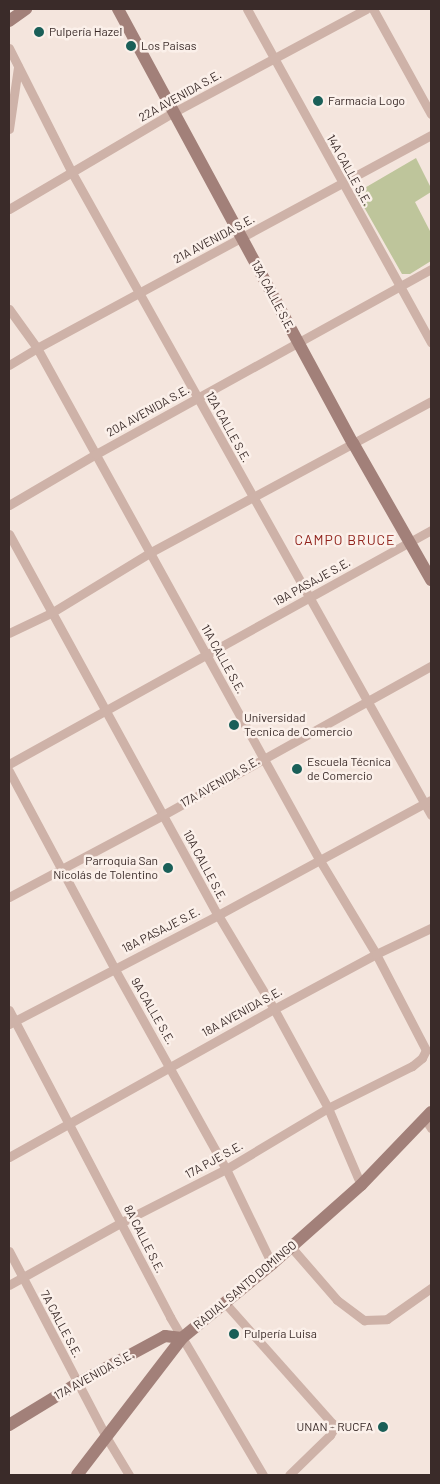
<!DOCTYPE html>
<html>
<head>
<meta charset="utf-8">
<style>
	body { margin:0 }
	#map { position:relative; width:440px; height:1484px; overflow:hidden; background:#f4e5dd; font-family:Barlow,sans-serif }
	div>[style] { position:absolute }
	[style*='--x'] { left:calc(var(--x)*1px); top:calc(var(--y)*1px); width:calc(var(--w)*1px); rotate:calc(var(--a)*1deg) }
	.green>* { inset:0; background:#bec59b }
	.street>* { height:9px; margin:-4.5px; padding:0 4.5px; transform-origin:4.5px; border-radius:4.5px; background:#ceb2a8 }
	.secondary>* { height:12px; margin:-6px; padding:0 6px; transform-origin:6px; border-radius:6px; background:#a28079 }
	.dots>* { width:14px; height:14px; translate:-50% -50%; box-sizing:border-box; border:2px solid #fbf0ea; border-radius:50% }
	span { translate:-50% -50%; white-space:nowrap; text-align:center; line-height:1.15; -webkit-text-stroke:5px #fbf0ea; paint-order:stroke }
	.poi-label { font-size:12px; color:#3a2b29 }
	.left { translate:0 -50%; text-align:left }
	.right { translate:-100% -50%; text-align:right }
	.street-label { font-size:12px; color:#3a2b29 }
	.neighbourhood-label { font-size:14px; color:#90221b; letter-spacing:1px }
	.frame { position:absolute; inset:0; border:10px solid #3a2b29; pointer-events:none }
</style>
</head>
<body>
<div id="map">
	<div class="green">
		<i style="clip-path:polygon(416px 158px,431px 188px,431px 192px,415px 202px,431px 233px,431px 261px,410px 274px,402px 274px,356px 193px)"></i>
	</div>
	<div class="street">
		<i style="--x:247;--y:9;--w:381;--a:61.1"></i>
		<i style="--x:373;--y:9;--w:120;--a:61.1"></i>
		<i style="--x:9;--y:48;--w:138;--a:63.2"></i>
		<i style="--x:71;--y:171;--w:738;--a:60.79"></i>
		<i style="--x:9;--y:129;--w:63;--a:-81.7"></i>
		<i style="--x:9;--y:209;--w:191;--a:-30.5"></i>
		<i style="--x:174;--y:112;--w:218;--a:-28.2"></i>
		<i style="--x:9;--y:309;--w:48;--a:54.3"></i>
		<i style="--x:37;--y:348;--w:584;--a:61.11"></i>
		<i style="--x:319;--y:859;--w:111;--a:59"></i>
		<i style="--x:376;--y:954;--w:108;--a:62.5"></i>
		<i style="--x:426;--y:1050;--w:9;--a:117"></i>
		<i style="--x:422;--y:1058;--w:13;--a:141"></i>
		<i style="--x:412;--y:1066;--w:94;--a:153.4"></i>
		<i style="--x:328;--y:1108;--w:119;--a:149.1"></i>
		<i style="--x:226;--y:1169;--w:117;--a:153"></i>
		<i style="--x:122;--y:1222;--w:129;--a:150.9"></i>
		<i style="--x:9;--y:365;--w:33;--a:-31"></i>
		<i style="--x:37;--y:348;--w:448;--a:-28.4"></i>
		<i style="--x:9;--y:505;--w:101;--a:-30.4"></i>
		<i style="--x:96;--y:454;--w:383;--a:-28.9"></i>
		<i style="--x:9;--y:534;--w:435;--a:61.3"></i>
		<i style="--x:218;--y:915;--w:109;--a:59.2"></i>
		<i style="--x:274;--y:1009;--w:113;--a:61.4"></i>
		<i style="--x:328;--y:1108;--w:84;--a:66.8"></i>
		<i style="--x:9;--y:633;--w:47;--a:-25.5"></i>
		<i style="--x:51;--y:613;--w:117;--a:-31.4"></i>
		<i style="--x:151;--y:552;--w:318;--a:-28.3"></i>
		<i style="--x:9;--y:764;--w:483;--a:-29"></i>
		<i style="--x:9;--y:771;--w:223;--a:61.9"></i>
		<i style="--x:114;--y:968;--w:230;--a:60.9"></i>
		<i style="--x:226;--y:1169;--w:106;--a:64.2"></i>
		<i style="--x:9;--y:897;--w:174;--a:-28"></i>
		<i style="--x:163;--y:815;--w:307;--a:-29.1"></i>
		<i style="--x:9;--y:1010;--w:347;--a:62.3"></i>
		<i style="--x:170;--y:1317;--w:183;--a:59.5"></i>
		<i style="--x:9;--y:1024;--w:236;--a:-27.5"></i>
		<i style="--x:218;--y:915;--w:242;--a:-28.4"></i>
		<i style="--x:425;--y:1119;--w:11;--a:56"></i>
		<i style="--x:9;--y:1157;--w:304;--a:-29.2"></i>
		<i style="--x:274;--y:1009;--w:116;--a:-28.3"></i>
		<i style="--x:376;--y:954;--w:61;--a:-25.3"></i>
		<i style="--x:291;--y:1247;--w:70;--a:49"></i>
		<i style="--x:337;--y:1300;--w:34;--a:37"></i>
		<i style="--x:364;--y:1320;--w:23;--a:-2"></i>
		<i style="--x:387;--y:1319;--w:54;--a:-35.2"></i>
		<i style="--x:9;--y:1251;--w:208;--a:62.4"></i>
		<i style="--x:105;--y:1435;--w:47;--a:59"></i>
		<i style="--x:225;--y:1303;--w:161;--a:48.3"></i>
		<i style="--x:332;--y:1423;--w:7;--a:82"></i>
		<i style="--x:333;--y:1430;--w:6;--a:121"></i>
		<i style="--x:330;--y:1435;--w:57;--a:135.7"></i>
	</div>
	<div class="secondary">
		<i style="--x:118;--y:9;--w:494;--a:61.6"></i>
		<i style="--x:353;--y:443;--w:158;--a:60.3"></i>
		<i style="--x:9;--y:21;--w:21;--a:-35"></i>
		<i style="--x:9;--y:1425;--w:81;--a:-31.3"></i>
		<i style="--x:78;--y:1383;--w:99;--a:-28.4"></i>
		<i style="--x:165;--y:1336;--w:17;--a:7"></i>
		<i style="--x:77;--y:1475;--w:173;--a:-52.5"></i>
		<i style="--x:182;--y:1338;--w:117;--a:-39.4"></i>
		<i style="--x:272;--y:1264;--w:119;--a:-41.6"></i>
		<i style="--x:361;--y:1185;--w:101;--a:-46.2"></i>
	</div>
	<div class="dots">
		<i style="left:39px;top:32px;background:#1a5f58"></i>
		<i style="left:131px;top:46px;background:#1a5f58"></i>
		<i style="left:318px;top:101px;background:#1a5f58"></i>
		<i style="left:234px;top:725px;background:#1a5f58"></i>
		<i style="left:297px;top:769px;background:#1a5f58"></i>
		<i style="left:168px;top:868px;background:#1a5f58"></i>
		<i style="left:234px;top:1334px;background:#1a5f58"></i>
		<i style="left:383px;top:1427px;background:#1a5f58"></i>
	</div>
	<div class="poi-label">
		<span class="left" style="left:49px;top:32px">Pulpería Hazel</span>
		<span class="left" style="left:141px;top:46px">Los Paisas</span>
		<span class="left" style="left:328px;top:101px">Farmacia Logo</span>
		<span class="left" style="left:244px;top:725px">Universidad<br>Tecnica de Comercio</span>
		<span class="left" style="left:307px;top:769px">Escuela Técnica<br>de Comercio</span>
		<span class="right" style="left:158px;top:868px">Parroquia San<br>Nicolás de Tolentino</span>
		<span class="left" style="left:244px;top:1334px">Pulpería Luisa</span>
		<span class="right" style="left:373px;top:1427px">UNAN - RUCFA</span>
	</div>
	<div class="street-label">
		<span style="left:180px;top:96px;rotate:-29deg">22A AVENIDA S.E.</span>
		<span style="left:349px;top:170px;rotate:61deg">14A CALLE S.E.</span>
		<span style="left:214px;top:239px;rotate:-28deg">21A AVENIDA S.E.</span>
		<span style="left:273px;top:296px;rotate:62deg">13A CALLE S.E.</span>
		<span style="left:148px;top:411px;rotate:-29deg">20A AVENIDA S.E.</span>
		<span style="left:228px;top:427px;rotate:61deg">12A CALLE S.E.</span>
		<span style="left:312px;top:582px;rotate:-29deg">19A PASAJE S.E.</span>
		<span style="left:223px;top:659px;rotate:61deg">11A CALLE S.E.</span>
		<span style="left:220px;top:782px;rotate:-30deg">17A AVENIDA S.E.</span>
		<span style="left:205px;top:866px;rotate:62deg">10A CALLE S.E.</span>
		<span style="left:161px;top:930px;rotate:-27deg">18A PASAJE S.E.</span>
		<span style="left:153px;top:1011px;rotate:60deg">9A CALLE S.E.</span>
		<span style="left:242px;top:1012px;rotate:-29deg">18A AVENIDA S.E.</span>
		<span style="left:214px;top:1160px;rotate:-29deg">17A PJE S.E.</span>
		<span style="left:144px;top:1239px;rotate:63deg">8A CALLE S.E.</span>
		<span style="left:245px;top:1285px;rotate:-40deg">RADIAL SANTO DOMINGO</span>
		<span style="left:61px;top:1324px;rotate:62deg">7A CALLE S.E.</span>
		<span style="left:94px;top:1375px;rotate:-29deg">17A AVENIDA S.E.</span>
	</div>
	<div class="neighbourhood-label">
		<span style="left:345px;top:540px">CAMPO BRUCE</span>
	</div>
	<div class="frame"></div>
</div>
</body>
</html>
